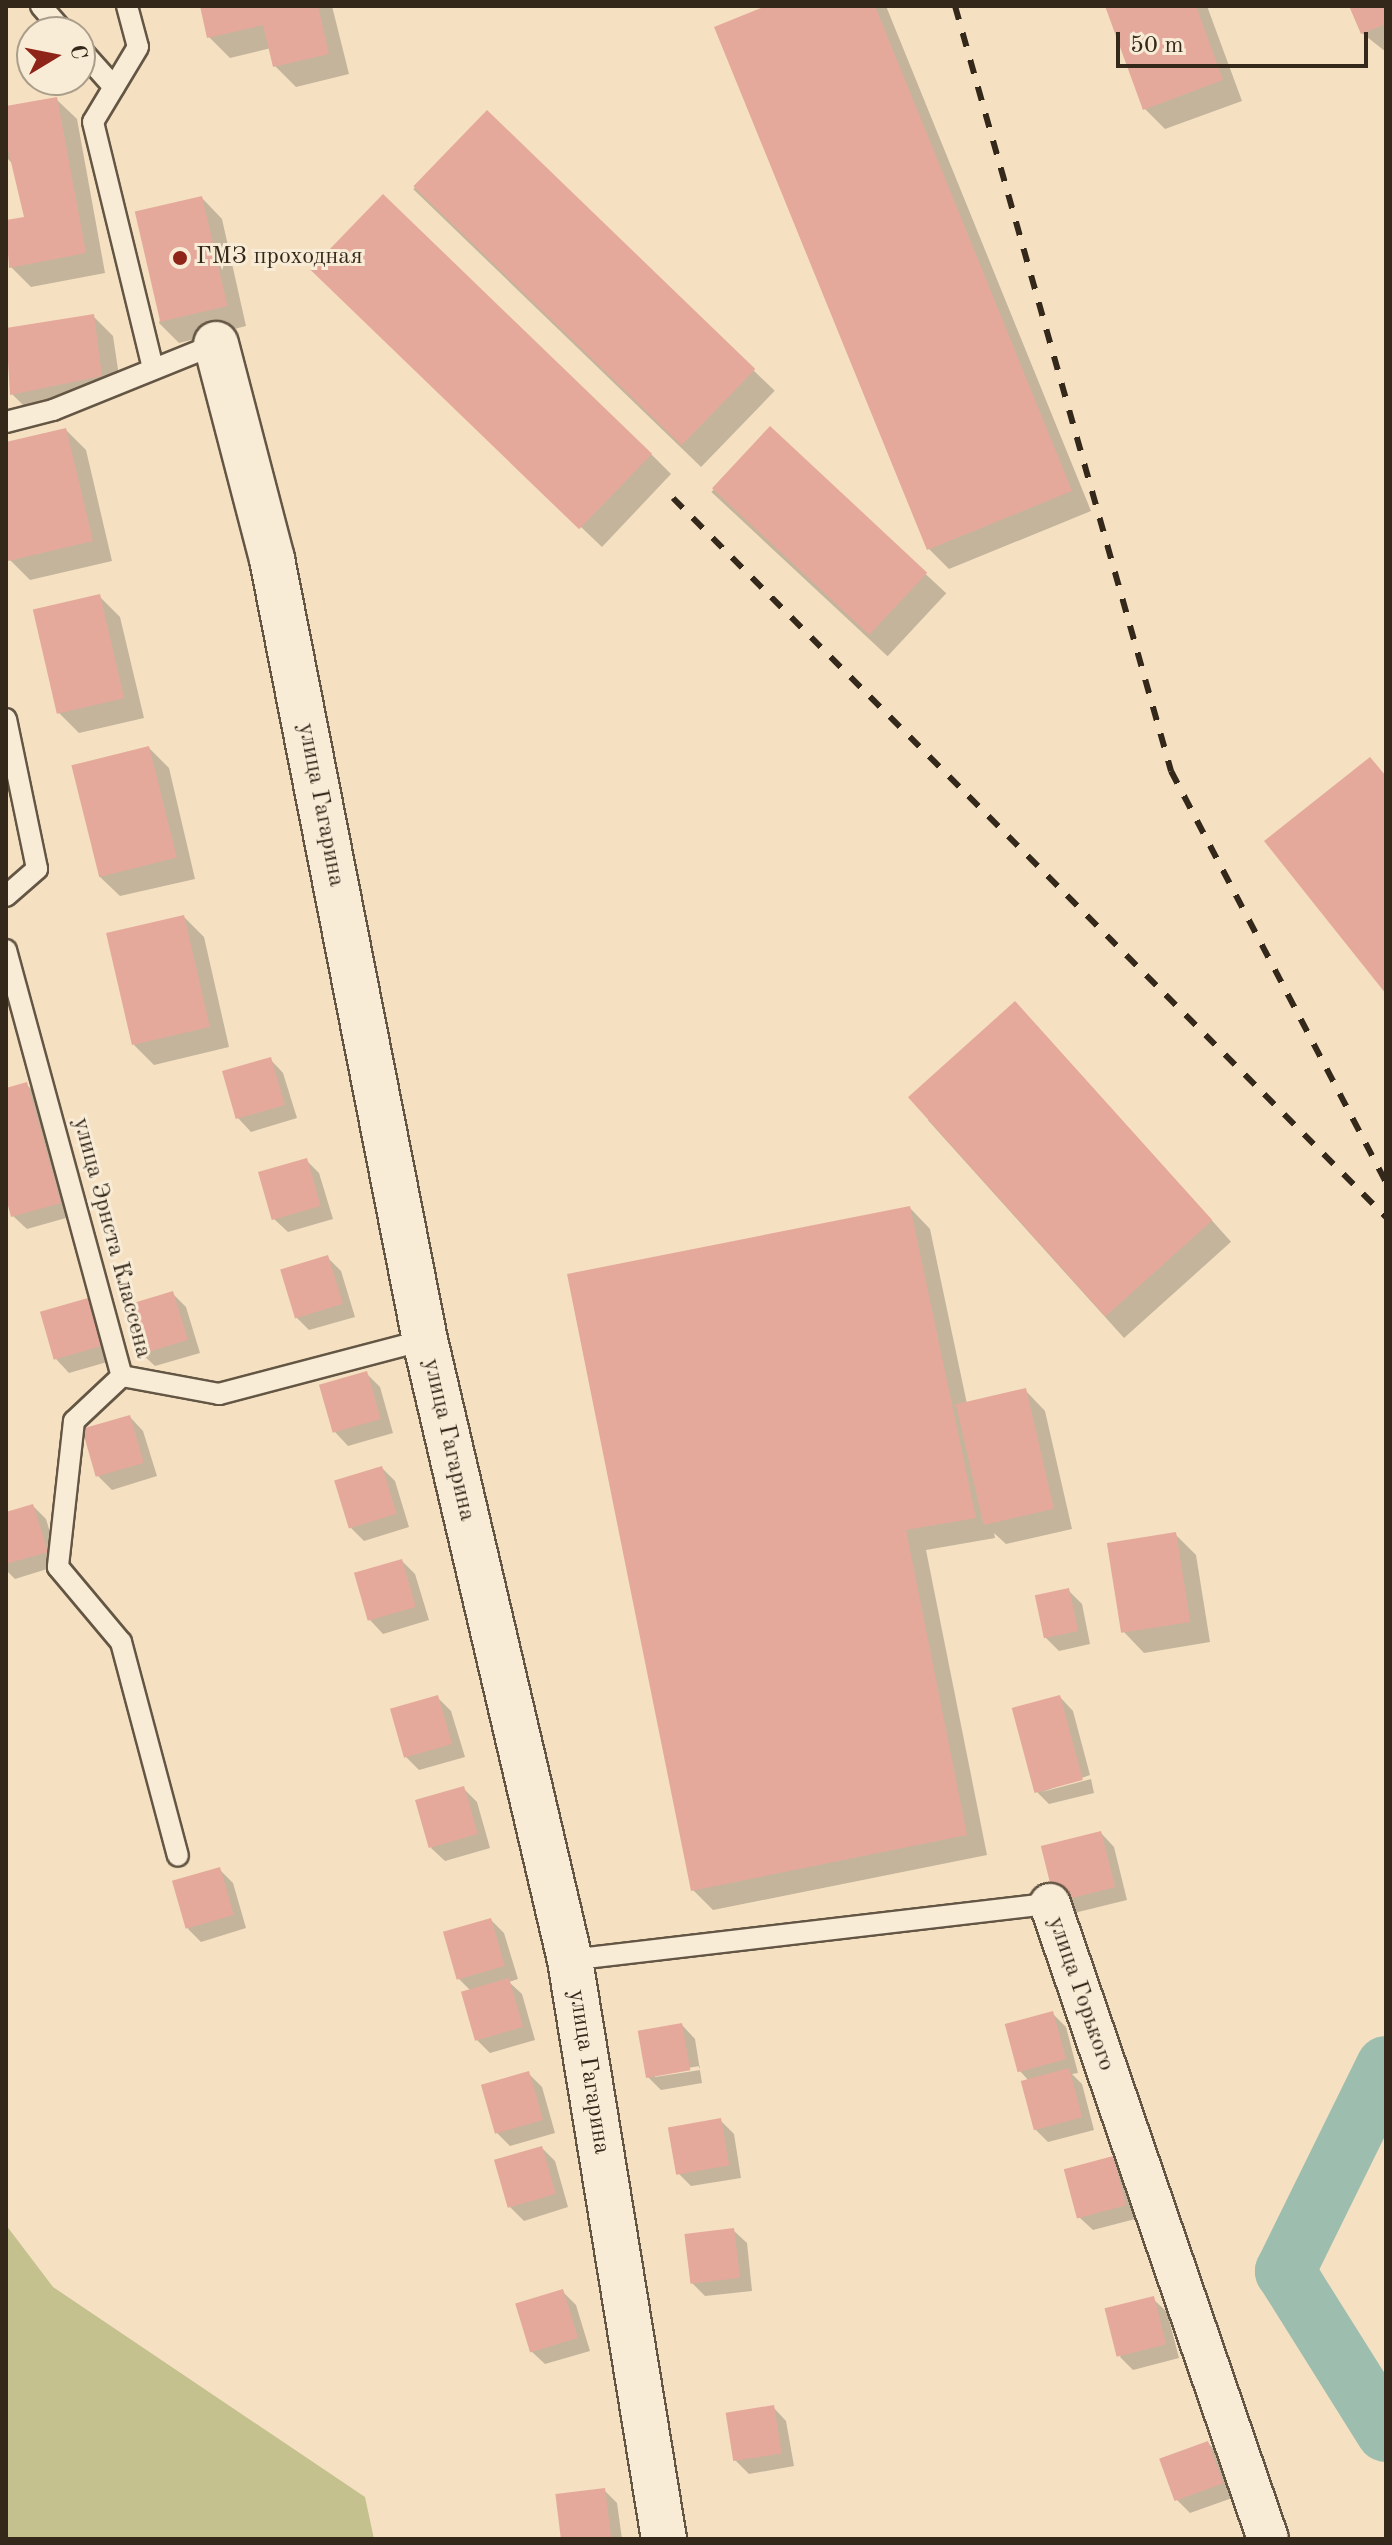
<!DOCTYPE html>
<html>
<head>
<meta charset="utf-8">
<style>
	body { margin:0 }
	#map { position:relative; width:1392px; height:2545px; overflow:hidden; background:#f5e1c2; font-family:"Old Standard TT",serif }
	div>[style] { position:absolute }
	[style*='--x'] { left:calc(var(--x)*1px); top:calc(var(--y)*1px); width:calc(var(--w)*1px); rotate:calc(var(--a)*1deg) }
	.green>* { inset:0; background:#c4c18e }
	.shadow>* { inset:0; background:#0003; transform-origin:0 0 }
	.river>* { height:60px; margin:-30px; padding:0 30px; transform-origin:30px; border-radius:30px; background:#9dbeae }
	.building>* { inset:0; background:#e5a99b; transform-origin:0 0 }
	.roads { filter:drop-shadow(2px 0 #645644) drop-shadow(-2px 0 #645644) drop-shadow(0 2px #645644) drop-shadow(0 -2px #645644) }
	.lane>* { height:20px; margin:-10px; padding:0 10px; transform-origin:10px; border-radius:10px; background:#f8ecd7 }
	.street>* { height:40px; margin:-20px; padding:0 20px; transform-origin:20px; border-radius:20px; background:#f8ecd7 }
	.secondary>* { height:44px; margin:-22px; padding:0 22px; transform-origin:22px; border-radius:22px; background:#f8ecd7 }
	.rail>* { height:6px; margin-top:-3px; transform-origin:0; background:repeating-linear-gradient(90deg,#34281a 0 14px,transparent 0 28px) }
	.dots>* { width:22px; height:22px; translate:-50% -50%; box-sizing:border-box; border:4px solid #f8ecd7; border-radius:50% }
	span { translate:-50% -50%; white-space:nowrap; text-align:center; line-height:1.15; -webkit-text-stroke:6px #f8ecd7; paint-order:stroke }
	.poi-label { font-size:24px; color:#34281a }
	.left { translate:0 -50%; text-align:left }
	.street-label { font-size:24px; color:#34281a }
	.frame { position:absolute; inset:0; border:8px solid #34281a; pointer-events:none }
	.north { position:absolute; left:16px; top:16px; width:80px; height:80px; box-sizing:border-box; background:#f8ecd7; border:2px solid #aa9e8b; border-radius:50%; rotate:80deg; font-size:22px; font-weight:700; line-height:32px; text-align:center; color:#34281a }
	.north::after { content:''; display:block; margin:auto; width:28px; height:36px; background:#8f2418; clip-path:polygon(50% 0,100% 100%,50% 72%,0 100%) }
	.scale { position:absolute; left:1116px; top:32px; width:252px; height:36px; box-sizing:border-box; border:4px solid #34281a; border-top:0; padding-left:10px; font-size:24px; line-height:28px; white-space:nowrap; color:#34281a; -webkit-text-stroke:6px #f8ecd7; paint-order:stroke }
</style>
</head>
<body>
<div id="map">
	<div class="green">
		<i style="clip-path:polygon(6px 2225px,53px 2287px,365px 2497px,374px 2539px,6px 2539px)"></i>
	</div>
	<div class="shadow">
		<i style="clip-path:polygon(202px 6px,332px 6px,349px 74px,296px 87px,275px 66px,271px 48px,230px 58px,209px 37px)"></i>
		<i style="clip-path:polygon(771px 6px,886px 6px,1091px 511px,949px 569px,928px 548px)"></i>
		<i style="clip-path:polygon(1107px 6px,1207px 6px,1242px 101px,1165px 129px,1145px 109px)"></i>
		<i style="clip-path:polygon(1351px 6px,1386px 6px,1386px 52px,1362px 33px)"></i>
		<i style="clip-path:polygon(56px 99px,77px 119px,105px 273px,31px 287px,11px 267px,6px 243px,6px 222px,26px 218px,13px 164px,6px 157px,6px 108px)"></i>
		<i style="left:487px;top:113px;width:400px;height:106px;rotate:44deg"></i>
		<i style="clip-path:polygon(202px 198px,222px 219px,246px 326px,179px 343px,159px 323px)"></i>
		<i style="clip-path:polygon(333px 290px,651px 454px,671px 474px,602px 547px)"></i>
		<i style="clip-path:polygon(93px 316px,113px 336px,122px 396px,32px 414px,12px 394px,6px 330px)"></i>
		<i style="left:770px;top:429px;width:241px;height:86px;rotate:43deg"></i>
		<i style="clip-path:polygon(66px 430px,86px 450px,112px 561px,30px 580px,10px 560px,6px 543px,6px 444px)"></i>
		<i style="clip-path:polygon(100px 597px,120px 617px,144px 718px,79px 733px,59px 713px)"></i>
		<i style="clip-path:polygon(149px 748px,169px 768px,195px 879px,120px 896px,99px 876px)"></i>
		<i style="clip-path:polygon(184px 917px,204px 937px,229px 1047px,154px 1065px,134px 1045px)"></i>
		<i style="left:1035px;top:1024px;width:293px;height:144px;rotate:48deg"></i>
		<i style="clip-path:polygon(270px 1059px,283px 1073px,297px 1118px,251px 1132px,238px 1118px)"></i>
		<i style="clip-path:polygon(26px 1084px,40px 1098px,73px 1216px,27px 1229px,13px 1216px,6px 1190px,6px 1090px)"></i>
		<i style="clip-path:polygon(306px 1160px,319px 1173px,333px 1219px,288px 1232px,274px 1219px)"></i>
		<i style="clip-path:polygon(910px 1208px,930px 1229px,967px 1404px,1025px 1390px,1045px 1411px,1072px 1529px,1006px 1544px,994px 1533px,995px 1538px,926px 1550px,987px 1855px,713px 1910px,693px 1890px)"></i>
		<i style="clip-path:polygon(328px 1258px,341px 1271px,355px 1317px,309px 1330px,296px 1317px)"></i>
		<i style="clip-path:polygon(173px 1294px,186px 1307px,200px 1353px,155px 1366px,141px 1353px)"></i>
		<i style="clip-path:polygon(88px 1300px,101px 1314px,114px 1360px,69px 1373px,56px 1359px)"></i>
		<i style="clip-path:polygon(366px 1373px,380px 1387px,393px 1433px,348px 1446px,335px 1432px)"></i>
		<i style="clip-path:polygon(130px 1417px,143px 1431px,157px 1476px,112px 1490px,98px 1476px)"></i>
		<i style="clip-path:polygon(382px 1468px,395px 1481px,409px 1527px,364px 1541px,350px 1527px)"></i>
		<i style="clip-path:polygon(33px 1506px,46px 1519px,60px 1565px,15px 1579px,6px 1570px,6px 1514px)"></i>
		<i style="clip-path:polygon(1175px 1534px,1196px 1555px,1210px 1642px,1144px 1653px,1124px 1632px)"></i>
		<i style="clip-path:polygon(402px 1561px,415px 1574px,429px 1620px,383px 1634px,370px 1620px)"></i>
		<i style="clip-path:polygon(1068px 1590px,1082px 1604px,1090px 1644px,1059px 1651px,1045px 1637px)"></i>
		<i style="clip-path:polygon(1060px 1697px,1073px 1711px,1090px 1775px,1042px 1792px,1091px 1779px,1094px 1793px,1049px 1804px,1036px 1791px)"></i>
		<i style="clip-path:polygon(438px 1698px,451px 1711px,465px 1757px,419px 1770px,406px 1757px)"></i>
		<i style="clip-path:polygon(463px 1788px,477px 1802px,490px 1848px,445px 1861px,431px 1848px)"></i>
		<i style="clip-path:polygon(1101px 1833px,1114px 1847px,1127px 1900px,1070px 1914px,1057px 1900px)"></i>
		<i style="clip-path:polygon(219px 1869px,233px 1883px,246px 1928px,201px 1942px,188px 1929px)"></i>
		<i style="clip-path:polygon(491px 1920px,504px 1933px,518px 1979px,509px 1982px,522px 1994px,535px 2040px,490px 2053px,477px 2040px,471px 1991px,459px 1979px)"></i>
		<i style="clip-path:polygon(1052px 2013px,1066px 2027px,1078px 2073px,1072px 2074px,1082px 2084px,1094px 2130px,1048px 2142px,1035px 2129px,1029px 2081px,1020px 2071px)"></i>
		<i style="clip-path:polygon(evenodd,682px 2025px,695px 2039px,702px 2083px,661px 2090px,647px 2076px,682px 2025px,700px 2066px,700px 2070px,655px 2077px,655px 2073px,700px 2066px)"></i>
		<i style="clip-path:polygon(528px 2073px,542px 2087px,555px 2133px,510px 2146px,497px 2133px)"></i>
		<i style="clip-path:polygon(720px 2120px,734px 2134px,741px 2178px,691px 2186px,678px 2173px)"></i>
		<i style="clip-path:polygon(542px 2148px,555px 2161px,568px 2207px,524px 2221px,510px 2207px)"></i>
		<i style="clip-path:polygon(1113px 2159px,1126px 2172px,1139px 2218px,1093px 2230px,1079px 2217px)"></i>
		<i style="clip-path:polygon(733px 2230px,747px 2243px,752px 2291px,705px 2296px,692px 2283px)"></i>
		<i style="clip-path:polygon(563px 2292px,576px 2305px,590px 2351px,545px 2364px,531px 2351px)"></i>
		<i style="clip-path:polygon(1153px 2299px,1167px 2312px,1179px 2358px,1133px 2370px,1120px 2357px)"></i>
		<i style="clip-path:polygon(773px 2407px,786px 2421px,794px 2466px,749px 2474px,735px 2460px)"></i>
		<i style="clip-path:polygon(1208px 2443px,1221px 2456px,1235px 2497px,1190px 2513px,1176px 2499px,1162px 2458px)"></i>
		<i style="clip-path:polygon(604px 2490px,617px 2503px,622px 2539px,563px 2539px,557px 2495px)"></i>
	</div>
	<div class="river">
		<i style="--x:1386;--y:2066;--w:229;--a:116.2"></i>
		<i style="--x:1285;--y:2271;--w:190;--a:57.9"></i>
	</div>
	<div class="building">
		<i style="clip-path:polygon(200px 6px,318px 6px,329px 54px,273px 67px,263px 25px,207px 38px)"></i>
		<i style="clip-path:polygon(766px 6px,875px 6px,1072px 491px,927px 550px,714px 27px)"></i>
		<i style="clip-path:polygon(1105px 6px,1196px 6px,1223px 80px,1143px 110px)"></i>
		<i style="clip-path:polygon(1349px 6px,1386px 6px,1386px 24px,1361px 34px)"></i>
		<i style="clip-path:polygon(57px 97px,86px 253px,9px 268px,6px 220px,24px 217px,6px 141px,6px 106px)"></i>
		<i style="left:487px;top:110px;width:373px;height:106px;rotate:44deg"></i>
		<i style="left:383px;top:194px;width:374px;height:105px;rotate:44deg"></i>
		<i style="left:202px;top:196px;width:113px;height:69px;rotate:77deg"></i>
		<i style="clip-path:polygon(94px 314px,102px 376px,10px 395px,6px 328px)"></i>
		<i style="left:770px;top:426px;width:215px;height:85px;rotate:43deg"></i>
		<i style="clip-path:polygon(66px 428px,93px 541px,8px 561px,6px 442px)"></i>
		<i style="left:100px;top:594px;width:107px;height:69px;rotate:77deg"></i>
		<i style="left:149px;top:746px;width:115px;height:80px;rotate:76deg"></i>
		<i style="clip-path:polygon(1370px 757px,1386px 776px,1386px 994px,1264px 841px)"></i>
		<i style="left:184px;top:915px;width:115px;height:80px;rotate:77deg"></i>
		<i style="left:1015px;top:1001px;width:295px;height:144px;rotate:48deg"></i>
		<i style="left:271px;top:1057px;width:50px;height:51px;rotate:74deg"></i>
		<i style="clip-path:polygon(27px 1082px,61px 1203px,11px 1217px,6px 1198px,6px 1088px)"></i>
		<i style="left:307px;top:1158px;width:50px;height:51px;rotate:74deg"></i>
		<i style="clip-path:polygon(910px 1206px,976px 1518px,906px 1530px,967px 1835px,691px 1891px,567px 1274px)"></i>
		<i style="left:328px;top:1255px;width:51px;height:50px;rotate:73deg"></i>
		<i style="left:173px;top:1291px;width:51px;height:50px;rotate:73deg"></i>
		<i style="left:88px;top:1298px;width:50px;height:50px;rotate:74deg"></i>
		<i style="left:367px;top:1371px;width:50px;height:50px;rotate:74deg"></i>
		<i style="left:1026px;top:1388px;width:124px;height:72px;rotate:77deg"></i>
		<i style="left:130px;top:1415px;width:50px;height:50px;rotate:74deg"></i>
		<i style="left:382px;top:1466px;width:50px;height:50px;rotate:73deg"></i>
		<i style="clip-path:polygon(33px 1504px,48px 1552px,6px 1564px,6px 1512px)"></i>
		<i style="left:1176px;top:1532px;width:91px;height:70px;rotate:81deg"></i>
		<i style="left:402px;top:1559px;width:50px;height:50px;rotate:74deg"></i>
		<i style="left:1069px;top:1588px;width:44px;height:35px;rotate:78deg"></i>
		<i style="left:438px;top:1695px;width:51px;height:50px;rotate:74deg"></i>
		<i style="left:1060px;top:1695px;width:88px;height:50px;rotate:75deg"></i>
		<i style="left:464px;top:1786px;width:50px;height:51px;rotate:74deg"></i>
		<i style="left:1101px;top:1831px;width:58px;height:62px;rotate:76deg"></i>
		<i style="left:220px;top:1867px;width:50px;height:50px;rotate:74deg"></i>
		<i style="left:491px;top:1918px;width:50px;height:50px;rotate:74deg"></i>
		<i style="left:509px;top:1978px;width:51px;height:50px;rotate:74deg"></i>
		<i style="left:1053px;top:2011px;width:50px;height:50px;rotate:75deg"></i>
		<i style="left:682px;top:2023px;width:48px;height:45px;rotate:80deg"></i>
		<i style="left:1069px;top:2068px;width:51px;height:50px;rotate:75deg"></i>
		<i style="left:529px;top:2071px;width:51px;height:50px;rotate:74deg"></i>
		<i style="left:721px;top:2118px;width:48px;height:54px;rotate:80deg"></i>
		<i style="left:542px;top:2146px;width:50px;height:50px;rotate:74deg"></i>
		<i style="left:1113px;top:2156px;width:51px;height:51px;rotate:75deg"></i>
		<i style="left:734px;top:2228px;width:50px;height:50px;rotate:83deg"></i>
		<i style="left:563px;top:2289px;width:51px;height:50px;rotate:73deg"></i>
		<i style="left:1154px;top:2296px;width:50px;height:51px;rotate:76deg"></i>
		<i style="left:774px;top:2405px;width:49px;height:49px;rotate:81deg"></i>
		<i style="left:1208px;top:2441px;width:45px;height:52px;rotate:70deg"></i>
		<i style="left:605px;top:2488px;width:50px;height:50px;rotate:83deg"></i>
	</div>
	<div class="roads">
		<div class="lane">
			<i style="--x:41;--y:6;--w:35;--a:49"></i>
			<i style="--x:127;--y:6;--w:42;--a:75"></i>
			<i style="--x:138;--y:47;--w:87;--a:121"></i>
			<i style="--x:93;--y:122;--w:254;--a:76.3"></i>
			<i style="--x:80;--y:49;--w:51;--a:48.2"></i>
			<i style="--x:6;--y:422;--w:49;--a:-14.3"></i>
			<i style="--x:53;--y:410;--w:176;--a:-22"></i>
			<i style="--x:6;--y:719;--w:153;--a:78.3"></i>
			<i style="--x:37;--y:869;--w:41;--a:138.9"></i>
			<i style="--x:6;--y:950;--w:442;--a:74.8"></i>
			<i style="--x:122;--y:1376;--w:99;--a:10.5"></i>
			<i style="--x:219;--y:1394;--w:213;--a:-14.7"></i>
			<i style="--x:122;--y:1376;--w:66;--a:136.8"></i>
			<i style="--x:74;--y:1421;--w:147;--a:96.3"></i>
			<i style="--x:58;--y:1567;--w:98;--a:50"></i>
			<i style="--x:121;--y:1642;--w:221;--a:75.1"></i>
			<i style="--x:570;--y:1960;--w:483;--a:-6.7"></i>
		</div>
		<div class="street">
			<i style="--x:1050;--y:1904;--w:671;--a:71.05"></i>
		</div>
		<div class="secondary">
			<i style="--x:216;--y:344;--w:222;--a:75.4"></i>
			<i style="--x:272;--y:559;--w:796;--a:78.92"></i>
			<i style="--x:425;--y:1340;--w:637;--a:76.84"></i>
			<i style="--x:570;--y:1960;--w:587;--a:80.78"></i>
		</div>
	</div>
	<div class="rail">
		<i style="--x:955;--y:6;--w:795;--a:74.23"></i>
		<i style="--x:1171;--y:771;--w:465;--a:62.4"></i>
		<i style="--x:673;--y:498;--w:1013;--a:45.24"></i>
	</div>
	<div class="dots">
		<i style="left:180px;top:258px;background:#8f2418"></i>
	</div>
	<div class="poi-label">
		<span class="left" style="left:196px;top:258px">ГМЗ проходная</span>
	</div>
	<div class="street-label">
		<span style="left:320px;top:805px;rotate:79deg">улица Гагарина</span>
		<span style="left:111px;top:1238px;rotate:75deg">улица Эрнста Классена</span>
		<span style="left:448px;top:1440px;rotate:77deg">улица Гагарина</span>
		<span style="left:1080px;top:1994px;rotate:71deg">улица Горького</span>
		<span style="left:588px;top:2072px;rotate:81deg">улица Гагарина</span>
	</div>
	<div class="frame"></div>
	<div class="north">С</div>
	<div class="scale">50 m</div>
</div>
</body>
</html>
